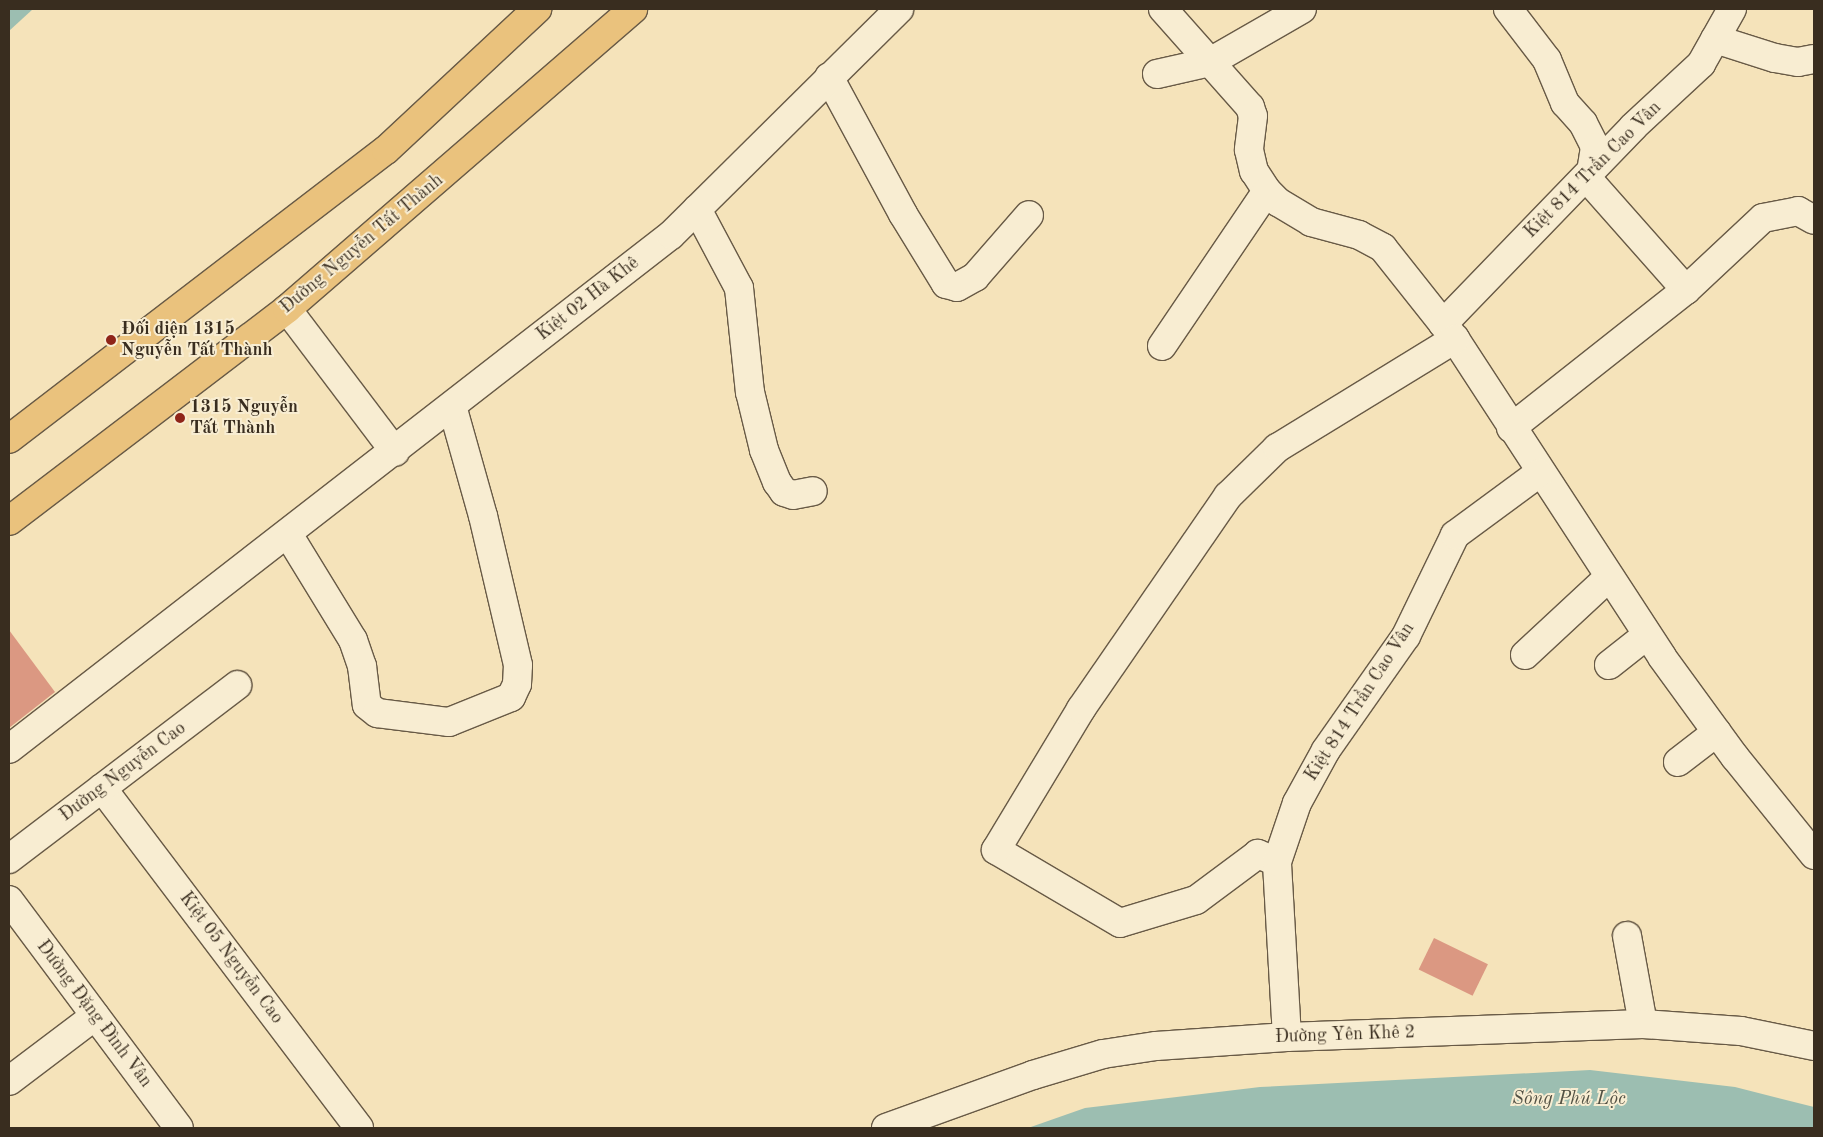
<!DOCTYPE html>
<html>
<head>
<meta charset="utf-8">
<style>
	body { margin:0 }
	#map { position:relative; width:1823px; height:1137px; overflow:hidden; background:#f5e3ba; font-family:"Old Standard TT",serif }
	div>[style] { position:absolute }
	[style*='--x'] { left:calc(var(--x)*1px); top:calc(var(--y)*1px); width:calc(var(--w)*1px); rotate:calc(var(--a)*1deg) }
	.water>* { inset:0; background:#9cbeb1 }
	.building>* { inset:0; background:#db9882; transform-origin:0 0 }
	.roads { filter:drop-shadow(1px 0 #685a46) drop-shadow(-1px 0 #685a46) drop-shadow(0 1px #685a46) drop-shadow(0 -1px #685a46) }
	.minor>* { height:28px; margin:-14px; padding:0 14px; transform-origin:14px; border-radius:14px; background:#f8edd2 }
	.major>* { height:28px; margin:-14px; padding:0 14px; transform-origin:14px; border-radius:14px; background:#eac27d }
	.dots>* { width:14px; height:14px; translate:-50% -50%; box-sizing:border-box; border:2px solid #f8edd2; border-radius:50% }
	span { translate:-50% -50%; white-space:nowrap; text-align:center; line-height:1.15; -webkit-text-stroke:4px #f8edd2; paint-order:stroke }
	.street-label { font-size:18px; color:#392d1f }
	.poi-label { font-size:18px; color:#392d1f; font-weight:700 }
	.left { translate:0 -50%; text-align:left }
	.water-label { font-size:19px; color:#525144; font-style:italic }
	.frame { position:absolute; inset:0; border:10px solid #392d1f; pointer-events:none }
</style>
</head>
<body>
<div id="map">
	<div class="water">
		<i style="clip-path:polygon(9px 9px,33px 9px,9px 31px)"></i>
		<i style="clip-path:polygon(1590px 1070px,1735px 1087px,1814px 1107px,1814px 1128px,1028px 1128px,1085px 1108px,1260px 1087px)"></i>
	</div>
	<div class="building">
		<i style="clip-path:polygon(9px 630px,55px 692px,9px 728px)"></i>
		<i style="left:1434px;top:938px;width:60px;height:35px;rotate:26deg"></i>
	</div>
	<div class="roads">
		<div class="minor">
			<i style="--x:1163;--y:9;--w:131;--a:48.4"></i>
			<i style="--x:1250;--y:107;--w:9;--a:72"></i>
			<i style="--x:1253;--y:116;--w:34;--a:97"></i>
			<i style="--x:1249;--y:150;--w:22;--a:77"></i>
			<i style="--x:1254;--y:171;--w:24;--a:57"></i>
			<i style="--x:1267;--y:191;--w:16;--a:45"></i>
			<i style="--x:1278;--y:202;--w:39;--a:31"></i>
			<i style="--x:1311;--y:222;--w:50;--a:15.2"></i>
			<i style="--x:1359;--y:235;--w:27;--a:28"></i>
			<i style="--x:1383;--y:248;--w:116;--a:51.6"></i>
			<i style="--x:1455;--y:339;--w:379;--a:56.9"></i>
			<i style="--x:1662;--y:657;--w:124;--a:53.9"></i>
			<i style="--x:1735;--y:757;--w:126;--a:51.1"></i>
			<i style="--x:1508;--y:9;--w:64;--a:52.6"></i>
			<i style="--x:1547;--y:60;--w:47;--a:67.3"></i>
			<i style="--x:1565;--y:103;--w:27;--a:48"></i>
			<i style="--x:1583;--y:123;--w:27;--a:63"></i>
			<i style="--x:1595;--y:147;--w:24;--a:99"></i>
			<i style="--x:1715;--y:39;--w:63;--a:17.6"></i>
			<i style="--x:1775;--y:58;--w:23;--a:10"></i>
			<i style="--x:1798;--y:62;--w:16;--a:-11"></i>
			<i style="--x:1157;--y:74;--w:54;--a:-12.8"></i>
			<i style="--x:1210;--y:62;--w:106;--a:-29.9"></i>
			<i style="--x:829;--y:77;--w:156;--a:61.6"></i>
			<i style="--x:903;--y:214;--w:82;--a:58.4"></i>
			<i style="--x:946;--y:284;--w:11;--a:15"></i>
			<i style="--x:957;--y:287;--w:21;--a:-29"></i>
			<i style="--x:975;--y:277;--w:82;--a:-48.9"></i>
			<i style="--x:1586;--y:177;--w:151;--a:48.5"></i>
			<i style="--x:697;--y:209;--w:89;--a:62"></i>
			<i style="--x:739;--y:288;--w:105;--a:84"></i>
			<i style="--x:750;--y:392;--w:60;--a:76.4"></i>
			<i style="--x:764;--y:450;--w:35;--a:68"></i>
			<i style="--x:777;--y:482;--w:12;--a:55"></i>
			<i style="--x:784;--y:492;--w:9;--a:18"></i>
			<i style="--x:793;--y:495;--w:20;--a:-11"></i>
			<i style="--x:287;--y:309;--w:179;--a:52.9"></i>
			<i style="--x:1443;--y:324;--w:274;--a:-46"></i>
			<i style="--x:1633;--y:127;--w:93;--a:-42.8"></i>
			<i style="--x:1701;--y:64;--w:63;--a:-60.6"></i>
			<i style="--x:1162;--y:346;--w:187;--a:-55.9"></i>
			<i style="--x:1511;--y:428;--w:223;--a:-38.3"></i>
			<i style="--x:1686;--y:290;--w:105;--a:-43.1"></i>
			<i style="--x:1763;--y:218;--w:36;--a:-11"></i>
			<i style="--x:1798;--y:211;--w:18;--a:29"></i>
			<i style="--x:288;--y:534;--w:124;--a:58.5"></i>
			<i style="--x:353;--y:640;--w:28;--a:71"></i>
			<i style="--x:362;--y:666;--w:39;--a:83"></i>
			<i style="--x:367;--y:705;--w:13;--a:39"></i>
			<i style="--x:377;--y:713;--w:73;--a:7.1"></i>
			<i style="--x:449;--y:722;--w:67;--a:-22"></i>
			<i style="--x:511;--y:697;--w:14;--a:-65"></i>
			<i style="--x:517;--y:684;--w:19;--a:-87"></i>
			<i style="--x:518;--y:665;--w:153;--a:-103.2"></i>
			<i style="--x:483;--y:516;--w:114;--a:-105.7"></i>
			<i style="--x:1525;--y:655;--w:115;--a:-42.9"></i>
			<i style="--x:1609;--y:665;--w:48;--a:-38.3"></i>
			<i style="--x:9;--y:749;--w:838;--a:-37.83"></i>
			<i style="--x:671;--y:235;--w:321;--a:-44.7"></i>
			<i style="--x:1678;--y:762;--w:49;--a:-37.6"></i>
			<i style="--x:102;--y:788;--w:426;--a:52.9"></i>
			<i style="--x:9;--y:859;--w:287;--a:-37.3"></i>
			<i style="--x:1277;--y:862;--w:21;--a:-157"></i>
			<i style="--x:1258;--y:854;--w:77;--a:143.4"></i>
			<i style="--x:1196;--y:900;--w:79;--a:163.2"></i>
			<i style="--x:1120;--y:923;--w:144;--a:-149.5"></i>
			<i style="--x:996;--y:850;--w:165;--a:-58.9"></i>
			<i style="--x:1081;--y:709;--w:259;--a:-55.4"></i>
			<i style="--x:1228;--y:496;--w:69;--a:-44.4"></i>
			<i style="--x:1277;--y:448;--w:209;--a:-31.5"></i>
			<i style="--x:9;--y:900;--w:284;--a:53.3"></i>
			<i style="--x:1627;--y:936;--w:89;--a:79.7"></i>
			<i style="--x:1287;--y:1037;--w:175;--a:-93.3"></i>
			<i style="--x:1277;--y:862;--w:62;--a:-71.3"></i>
			<i style="--x:1297;--y:803;--w:60;--a:-61.3"></i>
			<i style="--x:1326;--y:750;--w:139;--a:-54.9"></i>
			<i style="--x:1406;--y:636;--w:112;--a:-64.1"></i>
			<i style="--x:1455;--y:535;--w:104;--a:-36.4"></i>
			<i style="--x:9;--y:1081;--w:108;--a:-37.1"></i>
			<i style="--x:886;--y:1128;--w:156;--a:-19.8"></i>
			<i style="--x:1033;--y:1075;--w:73;--a:-16.7"></i>
			<i style="--x:1103;--y:1054;--w:54;--a:-8.6"></i>
			<i style="--x:1156;--y:1046;--w:131;--a:-3.9"></i>
			<i style="--x:1287;--y:1037;--w:356;--a:-2.1"></i>
			<i style="--x:1643;--y:1024;--w:98;--a:4.1"></i>
			<i style="--x:1741;--y:1031;--w:75;--a:11.6"></i>
		</div>
		<div class="major">
			<i style="--x:9;--y:439;--w:475;--a:-37.5"></i>
			<i style="--x:386;--y:150;--w:207;--a:-43"></i>
			<i style="--x:9;--y:521;--w:350;--a:-37.3"></i>
			<i style="--x:287;--y:309;--w:458;--a:-40.9"></i>
		</div>
	</div>
	<div class="dots">
		<i style="left:111px;top:340px;background:#8f2418"></i>
		<i style="left:180px;top:418px;background:#8f2418"></i>
	</div>
	<div class="street-label">
		<span style="left:1593px;top:170px;rotate:-45deg">Kiệt 814 Trần Cao Vân</span>
		<span style="left:362px;top:244px;rotate:-40deg">Đường Nguyễn Tất Thành</span>
		<span style="left:588px;top:299px;rotate:-38deg">Kiệt 02 Hà Khê</span>
		<span style="left:1360px;top:702px;rotate:-57deg">Kiệt 814 Trần Cao Vân</span>
		<span style="left:123px;top:772px;rotate:-37deg">Đường Nguyễn Cao</span>
		<span style="left:231px;top:958px;rotate:53deg">Kiệt 05 Nguyễn Cao</span>
		<span style="left:94px;top:1014px;rotate:53deg">Đường Đặng Đình Vân</span>
		<span style="left:1345px;top:1035px;rotate:-2deg">Đường Yên Khê 2</span>
	</div>
	<div class="poi-label">
		<span class="left" style="left:121px;top:340px">Đối diện 1315<br>Nguyễn Tất Thành</span>
		<span class="left" style="left:190px;top:418px">1315 Nguyễn<br>Tất Thành</span>
	</div>
	<div class="water-label">
		<span style="left:1569px;top:1100px">Sông Phú Lộc</span>
	</div>
	<div class="frame"></div>
</div>
</body>
</html>
